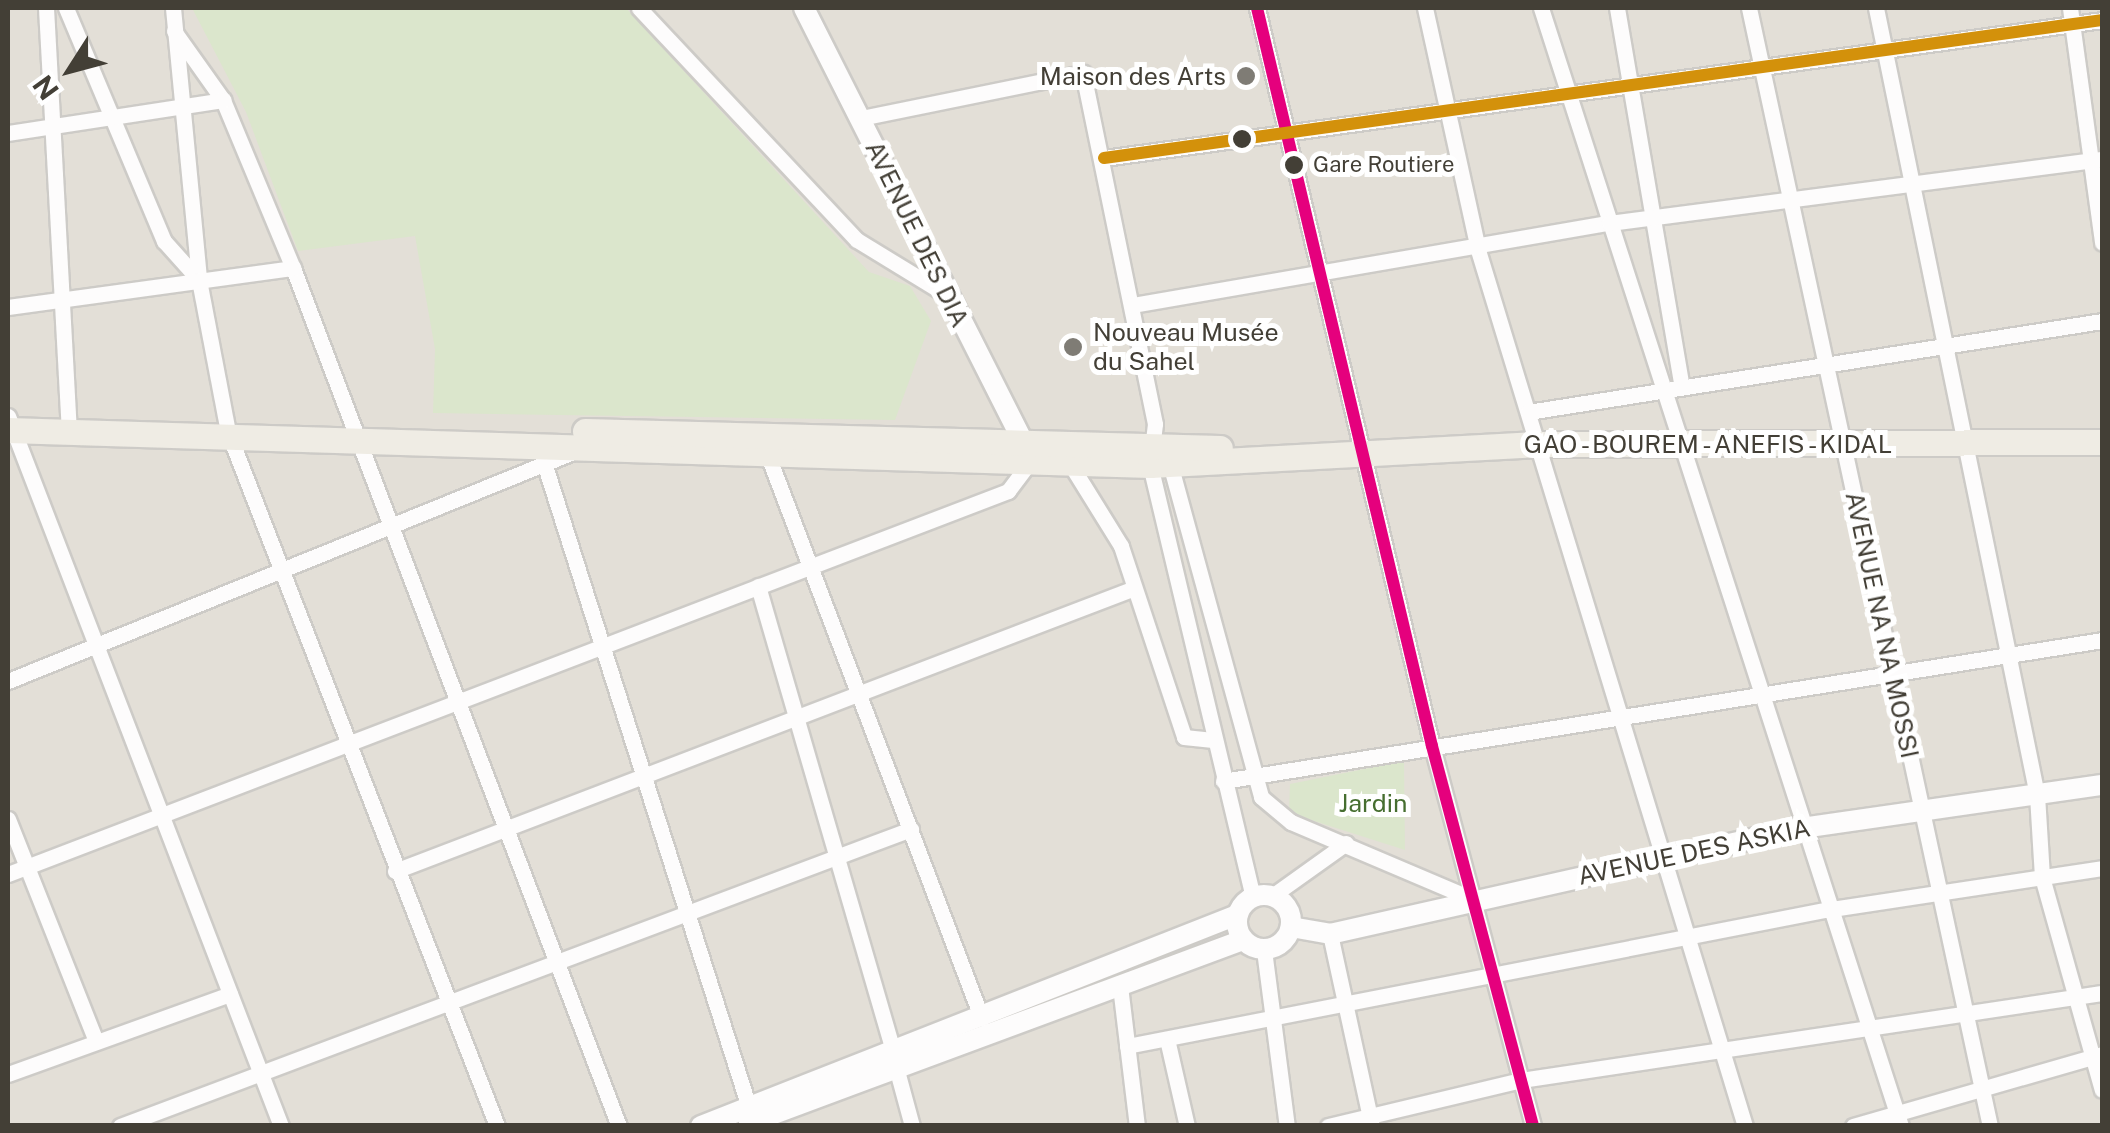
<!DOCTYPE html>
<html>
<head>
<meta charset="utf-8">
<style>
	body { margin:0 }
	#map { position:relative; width:2110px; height:1133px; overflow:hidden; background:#efede9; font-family:"Public Sans",sans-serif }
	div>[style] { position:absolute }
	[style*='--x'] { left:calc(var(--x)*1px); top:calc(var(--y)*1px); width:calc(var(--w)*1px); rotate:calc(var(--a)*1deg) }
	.residential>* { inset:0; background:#e3dfd7; transform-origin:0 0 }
	.green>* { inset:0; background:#dbe6cc }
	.roads { filter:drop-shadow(2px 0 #cdcbc7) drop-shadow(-2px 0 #cdcbc7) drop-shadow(0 2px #cdcbc7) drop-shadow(0 -2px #cdcbc7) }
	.minor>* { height:15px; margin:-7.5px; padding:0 7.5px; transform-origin:7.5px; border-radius:7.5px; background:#fdfcfc }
	.tertiary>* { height:20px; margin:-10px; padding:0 10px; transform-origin:10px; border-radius:10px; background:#fdfcfc }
	.tertiary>.ring { margin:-10px; padding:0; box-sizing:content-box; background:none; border:20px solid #fdfcfc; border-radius:50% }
	.primary>* { height:25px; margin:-12.5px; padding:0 12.5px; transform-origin:12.5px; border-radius:12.5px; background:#efece4 }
	.bus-1>* { height:12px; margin:-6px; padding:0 6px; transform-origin:6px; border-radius:6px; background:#e5007d }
	.bus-2>* { height:12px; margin:-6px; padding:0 6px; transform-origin:6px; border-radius:6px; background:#d3910b }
	.dots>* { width:28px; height:28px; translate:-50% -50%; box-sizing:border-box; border:5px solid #fff; border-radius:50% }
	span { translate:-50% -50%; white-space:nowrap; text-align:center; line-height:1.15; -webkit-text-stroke:10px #fff; paint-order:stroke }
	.bus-label { font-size:22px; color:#433f36 }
	.left { translate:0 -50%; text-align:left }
	.poi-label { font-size:25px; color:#433f36 }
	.right { translate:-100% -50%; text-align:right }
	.street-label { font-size:25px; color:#433f36 }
	.park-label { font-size:25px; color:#466e30 }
	.frame { position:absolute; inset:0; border:10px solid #433f36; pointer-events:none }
	.north { position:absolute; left:20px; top:20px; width:100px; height:100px; -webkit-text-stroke:8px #fff; paint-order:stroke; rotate:234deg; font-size:28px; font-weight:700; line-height:40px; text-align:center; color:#433f36 }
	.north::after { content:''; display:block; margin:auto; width:35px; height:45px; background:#433f36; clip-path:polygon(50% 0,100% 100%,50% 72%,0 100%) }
</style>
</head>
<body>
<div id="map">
	<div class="residential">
		<i style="left:8px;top:8px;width:2094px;height:1117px"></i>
	</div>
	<div class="green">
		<i style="clip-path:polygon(192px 8px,626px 8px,869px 272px,910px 286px,931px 321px,895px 420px,433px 413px,435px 349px,415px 236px,298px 251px,246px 112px)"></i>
		<i style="clip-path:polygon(1404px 761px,1405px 850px,1289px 813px,1290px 784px)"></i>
	</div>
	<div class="roads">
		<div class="minor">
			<i style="--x:46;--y:8;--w:425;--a:86.9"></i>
			<i style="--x:66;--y:8;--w:253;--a:67.2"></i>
			<i style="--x:164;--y:241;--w:52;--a:48.1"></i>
			<i style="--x:173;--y:8;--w:273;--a:84.5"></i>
			<i style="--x:199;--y:280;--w:155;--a:79.2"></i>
			<i style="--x:228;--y:432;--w:744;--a:68.81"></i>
			<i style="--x:639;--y:8;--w:318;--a:46.8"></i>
			<i style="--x:857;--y:240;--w:100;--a:31.5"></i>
			<i style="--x:1257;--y:8;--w:758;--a:76.66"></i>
			<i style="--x:1432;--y:746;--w:393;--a:75.1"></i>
			<i style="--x:1425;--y:8;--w:248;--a:77.6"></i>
			<i style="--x:1478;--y:250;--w:916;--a:73.05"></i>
			<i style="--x:1541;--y:8;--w:1175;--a:72.15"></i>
			<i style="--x:1617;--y:8;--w:379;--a:80.3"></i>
			<i style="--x:1749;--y:8;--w:1144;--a:77.84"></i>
			<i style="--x:1876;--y:8;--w:803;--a:78.44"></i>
			<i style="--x:2037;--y:795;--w:82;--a:86.5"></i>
			<i style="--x:2042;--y:877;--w:221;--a:74.3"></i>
			<i style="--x:2070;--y:8;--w:237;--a:82.2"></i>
			<i style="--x:174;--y:31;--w:85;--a:54.6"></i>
			<i style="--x:223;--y:100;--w:182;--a:67.4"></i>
			<i style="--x:293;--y:268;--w:918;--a:69.2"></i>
			<i style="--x:861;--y:118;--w:227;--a:-11.5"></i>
			<i style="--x:1083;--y:73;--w:358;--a:78.4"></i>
			<i style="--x:1155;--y:424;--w:41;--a:97"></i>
			<i style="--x:1150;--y:465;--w:444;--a:76.6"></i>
			<i style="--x:8;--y:133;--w:218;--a:-8.7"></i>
			<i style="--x:1104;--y:158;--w:1007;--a:-7.87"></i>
			<i style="--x:1132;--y:305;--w:484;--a:-9.8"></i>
			<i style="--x:1609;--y:223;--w:497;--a:-7.4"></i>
			<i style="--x:8;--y:307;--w:288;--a:-7.8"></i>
			<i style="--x:1528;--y:412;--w:581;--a:-9.01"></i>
			<i style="--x:8;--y:416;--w:761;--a:68.97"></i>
			<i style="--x:767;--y:453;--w:605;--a:69.2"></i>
			<i style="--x:1169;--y:460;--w:349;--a:74.7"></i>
			<i style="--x:1261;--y:797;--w:39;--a:40"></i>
			<i style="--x:1291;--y:822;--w:197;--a:23"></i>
			<i style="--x:1069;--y:462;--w:99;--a:58.2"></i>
			<i style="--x:1121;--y:546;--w:201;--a:71.7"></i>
			<i style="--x:1184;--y:737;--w:29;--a:6"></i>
			<i style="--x:546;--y:469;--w:680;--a:72.36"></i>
			<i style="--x:758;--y:586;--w:485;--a:73.8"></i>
			<i style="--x:8;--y:681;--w:615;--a:-22.06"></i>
			<i style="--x:1223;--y:781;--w:890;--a:-9.11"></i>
			<i style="--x:8;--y:819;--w:239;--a:68.4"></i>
			<i style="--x:395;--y:871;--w:789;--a:-20.94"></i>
			<i style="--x:8;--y:874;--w:1071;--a:-20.96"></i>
			<i style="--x:1008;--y:491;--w:39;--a:-53"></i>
			<i style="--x:1272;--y:896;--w:91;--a:-35.6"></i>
			<i style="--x:1330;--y:934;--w:197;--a:77.7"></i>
			<i style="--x:1264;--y:950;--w:177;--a:82.6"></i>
			<i style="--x:1120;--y:986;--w:141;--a:83.1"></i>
			<i style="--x:1167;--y:1039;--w:89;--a:77.1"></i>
			<i style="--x:1127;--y:1046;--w:711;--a:-11.03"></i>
			<i style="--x:1825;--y:910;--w:280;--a:-8.6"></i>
			<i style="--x:896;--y:1067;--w:61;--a:74.8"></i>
			<i style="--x:8;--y:1074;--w:236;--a:-19.8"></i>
			<i style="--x:120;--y:1126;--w:845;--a:-20.58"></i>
			<i style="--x:1328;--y:1126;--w:198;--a:-13.4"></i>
			<i style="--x:1521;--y:1080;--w:587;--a:-8.52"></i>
			<i style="--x:1853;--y:1126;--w:259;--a:-16.1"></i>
		</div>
		<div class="tertiary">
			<i style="--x:804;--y:8;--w:499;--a:63.2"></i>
			<i class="ring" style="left:1237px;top:895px;width:34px;height:34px"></i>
			<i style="--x:1291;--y:927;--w:40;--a:10"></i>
			<i style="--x:1330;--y:934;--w:484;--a:-12.7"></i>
			<i style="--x:1802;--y:828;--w:303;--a:-8.2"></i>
			<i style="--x:749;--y:1123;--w:527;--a:-20.33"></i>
			<i style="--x:701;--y:1126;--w:576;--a:-21.49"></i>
		</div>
		<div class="primary">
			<i style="--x:8;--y:430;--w:1143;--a:1.76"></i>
			<i style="--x:1150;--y:465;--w:388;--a:-3.1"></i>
			<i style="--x:1537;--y:444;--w:565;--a:-0.2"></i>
			<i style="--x:585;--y:431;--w:635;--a:1.53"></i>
		</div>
	</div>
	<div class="bus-1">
		<i style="--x:1257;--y:8;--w:758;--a:76.66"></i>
		<i style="--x:1432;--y:746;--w:393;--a:75.1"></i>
	</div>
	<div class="bus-2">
		<i style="--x:1104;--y:158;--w:1007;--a:-7.87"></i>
	</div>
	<div class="dots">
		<i style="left:1246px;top:76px;background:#7f7c75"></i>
		<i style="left:1242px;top:139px;background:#433f36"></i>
		<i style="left:1294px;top:165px;background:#433f36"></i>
		<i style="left:1073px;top:347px;background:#7f7c75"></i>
	</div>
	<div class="bus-label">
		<span class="left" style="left:1313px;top:165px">Gare Routiere</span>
	</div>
	<div class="poi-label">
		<span class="right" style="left:1226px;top:76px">Maison des Arts</span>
		<span class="left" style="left:1093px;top:347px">Nouveau Musée<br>du Sahel</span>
	</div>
	<div class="street-label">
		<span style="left:917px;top:234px;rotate:64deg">AVENUE DES DIA</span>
		<span style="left:1708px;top:444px">GAO - BOUREM - ANEFIS - KIDAL</span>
		<span style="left:1882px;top:625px;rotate:78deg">AVENUE NA NA MOSSI</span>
		<span style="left:1694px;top:852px;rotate:-12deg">AVENUE DES ASKIA</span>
	</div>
	<div class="park-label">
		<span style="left:1373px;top:803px">Jardin</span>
	</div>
	<div class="frame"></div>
	<div class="north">N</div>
</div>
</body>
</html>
